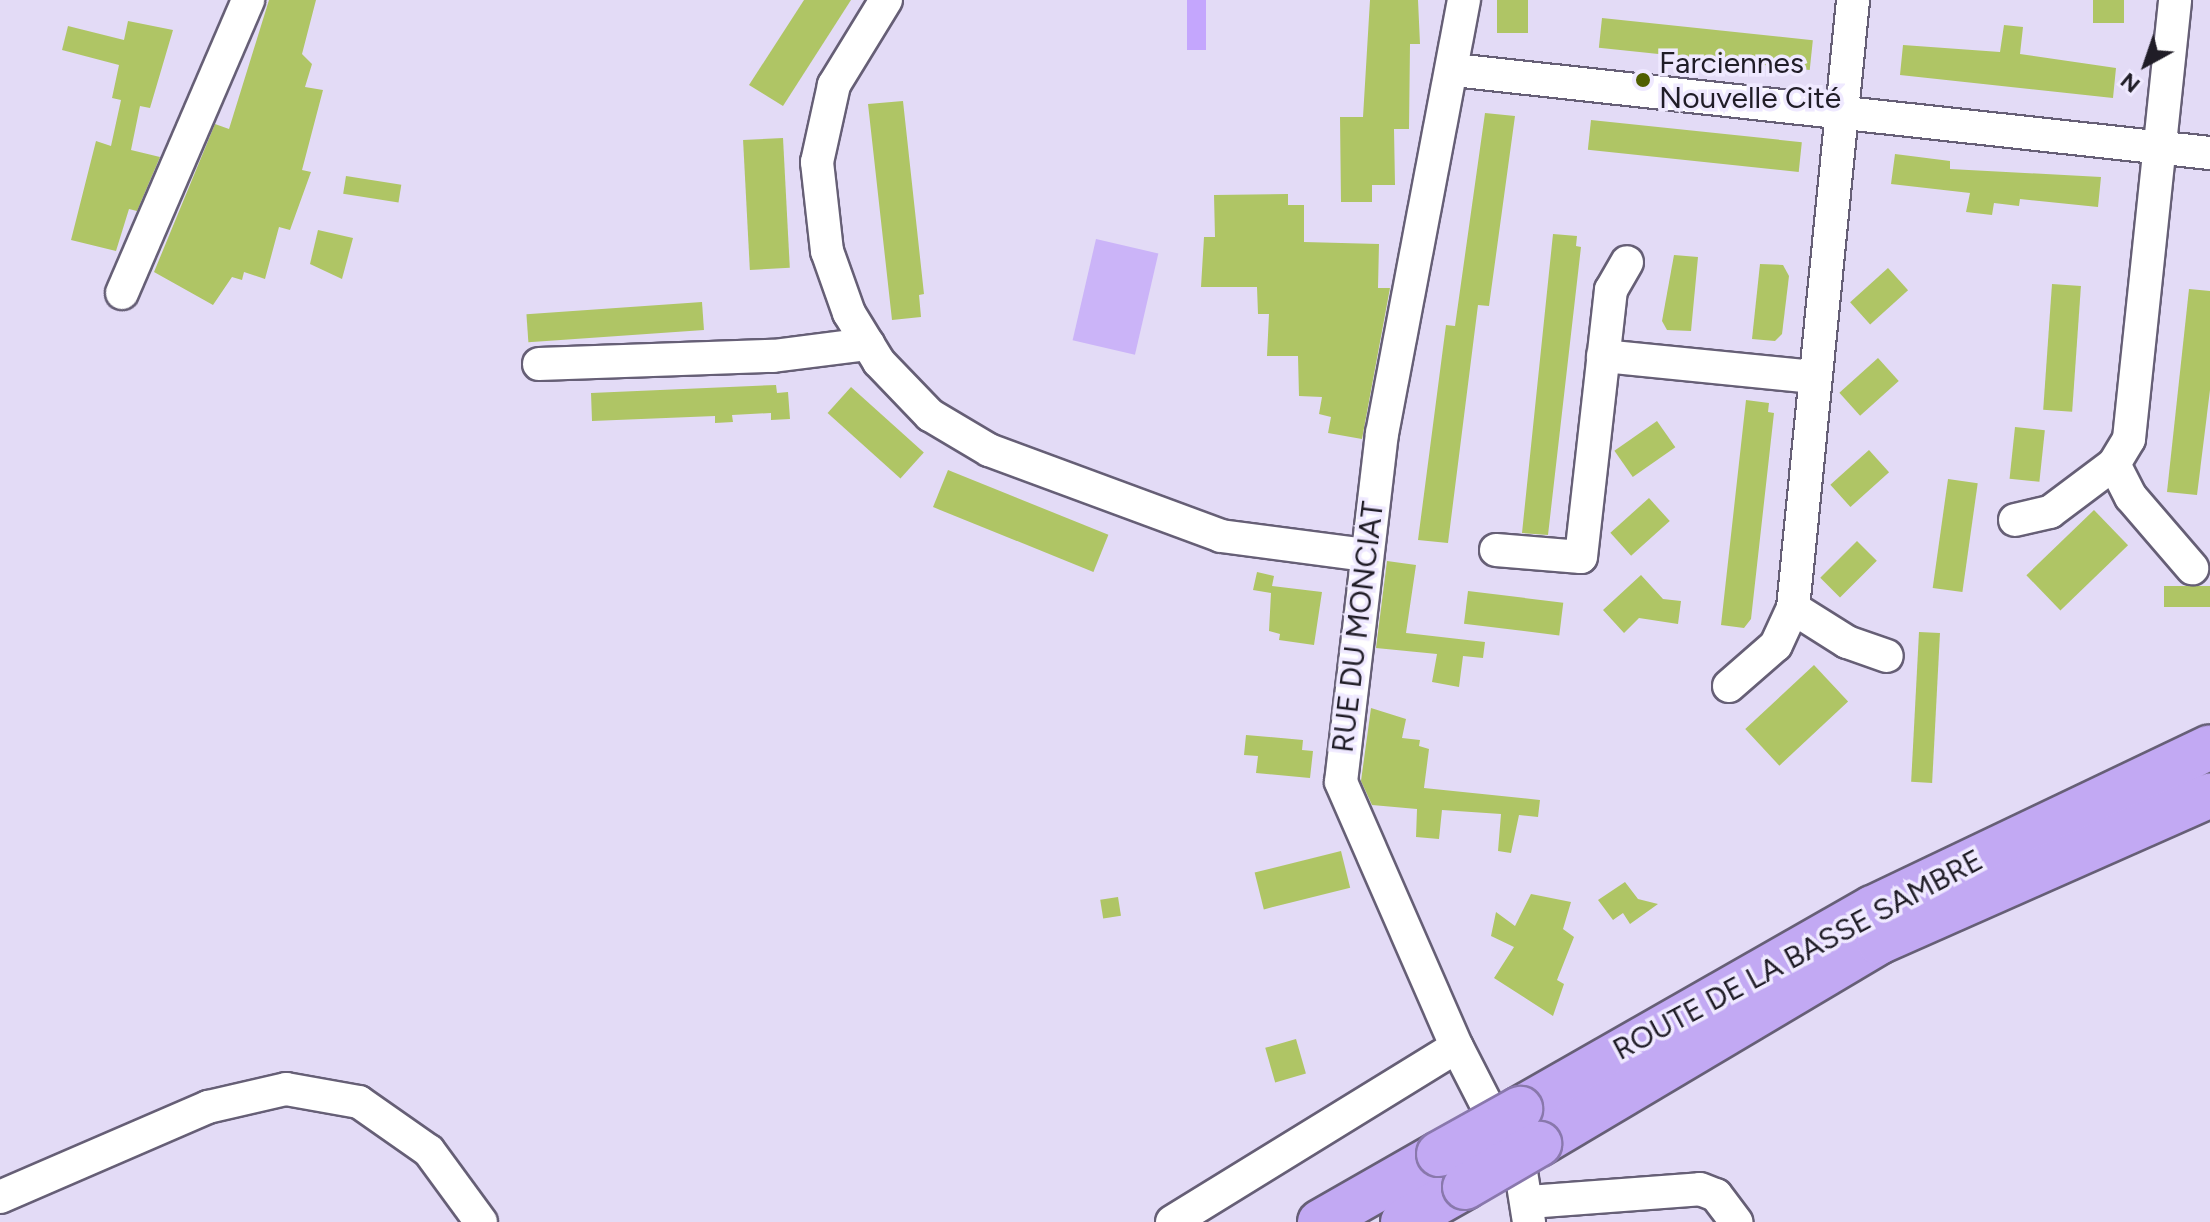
<!DOCTYPE html>
<html>
<head>
<meta charset="utf-8">
<style>
	body { margin:0 }
	#map { position:relative; width:2210px; height:1222px; overflow:hidden; background:#e3dbf6; font-family:Figtree,sans-serif }
	div>[style] { position:absolute }
	[style*='--x'] { left:calc(var(--x)*1px); top:calc(var(--y)*1px); width:calc(var(--w)*1px); rotate:calc(var(--a)*1deg) }
	.green>* { inset:0; background:#cbb4f8; transform-origin:0 0 }
	.water>* { inset:0; background:#c4a6fd; transform-origin:0 0 }
	.building>* { inset:0; background:#afc565; transform-origin:0 0 }
	.roads { filter:drop-shadow(2px 0 #665f76) drop-shadow(-2px 0 #665f76) drop-shadow(0 2px #665f76) drop-shadow(0 -2px #665f76) }
	.minor>* { height:32px; margin:-16px; padding:0 16px; transform-origin:16px; border-radius:16px; background:#fff }
	.highway>* { height:44px; margin:-22px; padding:0 22px; transform-origin:22px; border-radius:22px; background:#c2a9f3 }
	.bridges { filter:drop-shadow(2px 0 #8978ac) drop-shadow(-2px 0 #8978ac) drop-shadow(0 2px #8978ac) drop-shadow(0 -2px #8978ac) }
	.highway-bridge>* { height:44px; margin:-22px; padding:0 22px; transform-origin:22px; border-radius:22px; background:#c2a9f3 }
	.dots>* { width:22px; height:22px; translate:-50% -50%; box-sizing:border-box; border:4px solid #efe9ff; border-radius:50% }
	span { translate:-50% -50%; white-space:nowrap; text-align:center; line-height:1.15; -webkit-text-stroke:7px #efe9ff; paint-order:stroke }
	.poi-label { font-size:30px; color:#201d27 }
	.left { translate:0 -50%; text-align:left }
	.street-label { font-size:30px; color:#201d27 }
	.north { position:absolute; left:2106px; top:24px; width:80px; height:80px; -webkit-text-stroke:6px #efe9ff; paint-order:stroke; rotate:220deg; font-size:22px; font-weight:700; line-height:32px; text-align:center; color:#201d27 }
	.north::after { content:''; display:block; margin:auto; width:28px; height:36px; background:#201d27; clip-path:polygon(50% 0,100% 100%,50% 72%,0 100%) }
</style>
</head>
<body>
<div id="map">
	<div class="green">
		<i style="left:1096px;top:239px;width:64px;height:104px;rotate:13deg"></i>
	</div>
	<div class="water">
		<i style="left:1187px;top:0;width:19px;height:50px"></i>
	</div>
	<div class="building">
		<i style="clip-path:polygon(269px 0,316px 0,302px 54px,312px 64px,305px 87px,323px 90px,302px 170px,311px 172px,290px 230px,279px 227px,265px 279px,244px 272px,242px 280px,232px 277px,213px 305px,154px 272px,215px 124px,229px 129px)"></i>
		<i style="clip-path:polygon(804px 0,851px 0,783px 106px,749px 85px)"></i>
		<i style="clip-path:polygon(1370px 0,1418px 0,1420px 44px,1410px 44px,1409px 129px,1394px 129px,1395px 185px,1372px 185px,1372px 202px,1341px 202px,1340px 117px,1363px 117px)"></i>
		<i style="left:1497px;top:0;width:31px;height:33px"></i>
		<i style="left:2093px;top:0;width:31px;height:23px"></i>
		<i style="left:1602px;top:18px;width:212px;height:30px;rotate:6deg"></i>
		<i style="clip-path:polygon(128px 21px,173px 30px,150px 108px,140px 106px,131px 150px,160px 157px,137px 211px,129px 209px,116px 251px,71px 240px,96px 141px,111px 146px,121px 100px,112px 98px,119px 65px,62px 50px,68px 26px,124px 40px)"></i>
		<i style="clip-path:polygon(2004px 25px,2023px 27px,2020px 54px,2116px 68px,2113px 98px,1900px 75px,1903px 45px,2000px 52px)"></i>
		<i style="clip-path:polygon(903px 101px,924px 294px,919px 295px,921px 317px,892px 320px,868px 104px)"></i>
		<i style="clip-path:polygon(1485px 113px,1515px 116px,1489px 306px,1478px 305px,1448px 543px,1418px 540px,1446px 325px,1455px 326px)"></i>
		<i style="left:1591px;top:120px;width:212px;height:30px;rotate:6deg"></i>
		<i style="left:783px;top:138px;width:130px;height:40px;rotate:87deg"></i>
		<i style="clip-path:polygon(1895px 154px,1950px 161px,1950px 169px,2101px 177px,2098px 207px,2020px 199px,2019px 206px,1994px 203px,1992px 215px,1966px 212px,1970px 193px,1891px 184px)"></i>
		<i style="left:346px;top:176px;width:56px;height:18px;rotate:9deg"></i>
		<i style="clip-path:polygon(1288px 194px,1288px 205px,1304px 205px,1304px 242px,1379px 244px,1378px 288px,1390px 288px,1362px 439px,1328px 433px,1331px 417px,1319px 414px,1322px 397px,1299px 396px,1298px 356px,1267px 356px,1269px 314px,1258px 314px,1257px 287px,1201px 287px,1204px 237px,1215px 237px,1214px 195px)"></i>
		<i style="clip-path:polygon(318px 230px,353px 238px,342px 279px,310px 264px)"></i>
		<i style="clip-path:polygon(1553px 234px,1577px 236px,1576px 246px,1581px 247px,1548px 535px,1522px 533px)"></i>
		<i style="clip-path:polygon(1674px 255px,1698px 257px,1691px 331px,1667px 330px,1662px 321px)"></i>
		<i style="clip-path:polygon(1760px 264px,1783px 265px,1789px 276px,1782px 334px,1775px 341px,1752px 339px)"></i>
		<i style="left:1888px;top:268px;width:30px;height:51px;rotate:48deg"></i>
		<i style="left:2052px;top:284px;width:29px;height:126px;rotate:4deg"></i>
		<i style="clip-path:polygon(2189px 289px,2210px 291px,2210px 390px,2197px 495px,2167px 492px)"></i>
		<i style="left:702px;top:302px;width:28px;height:176px;rotate:86deg"></i>
		<i style="left:1878px;top:358px;width:31px;height:52px;rotate:48deg"></i>
		<i style="clip-path:polygon(776px 385px,777px 393px,788px 392px,790px 419px,771px 420px,771px 413px,732px 415px,733px 422px,715px 423px,715px 416px,592px 421px,591px 393px)"></i>
		<i style="left:851px;top:387px;width:98px;height:35px;rotate:42deg"></i>
		<i style="clip-path:polygon(1746px 400px,1769px 403px,1768px 412px,1774px 413px,1751px 619px,1744px 628px,1721px 625px)"></i>
		<i style="left:1657px;top:421px;width:32px;height:52px;rotate:55deg"></i>
		<i style="left:2015px;top:427px;width:30px;height:52px;rotate:6deg"></i>
		<i style="left:1869px;top:450px;width:30px;height:52px;rotate:48deg"></i>
		<i style="left:948px;top:470px;width:173px;height:40px;rotate:22deg"></i>
		<i style="left:1948px;top:479px;width:30px;height:110px;rotate:8deg"></i>
		<i style="left:1649px;top:498px;width:31px;height:52px;rotate:48deg"></i>
		<i style="left:2094px;top:510px;width:49px;height:94px;rotate:46deg"></i>
		<i style="left:1857px;top:541px;width:28px;height:52px;rotate:45deg"></i>
		<i style="clip-path:polygon(1387px 561px,1416px 565px,1406px 633px,1485px 642px,1483px 658px,1463px 656px,1459px 687px,1432px 682px,1437px 654px,1376px 648px)"></i>
		<i style="clip-path:polygon(1257px 572px,1274px 576px,1272px 586px,1322px 592px,1314px 645px,1279px 640px,1280px 634px,1269px 631px,1271px 593px,1253px 590px)"></i>
		<i style="clip-path:polygon(1641px 575px,1663px 599px,1681px 601px,1678px 624px,1639px 618px,1624px 633px,1603px 610px)"></i>
		<i style="left:2210px;top:586px;width:21px;height:46px;rotate:90deg"></i>
		<i style="left:1468px;top:591px;width:96px;height:33px;rotate:7deg"></i>
		<i style="left:1919px;top:632px;width:21px;height:150px;rotate:3deg"></i>
		<i style="left:1814px;top:665px;width:50px;height:94px;rotate:47deg"></i>
		<i style="clip-path:polygon(1371px 708px,1406px 719px,1402px 738px,1420px 740px,1419px 746px,1429px 749px,1424px 788px,1540px 800px,1538px 817px,1519px 815px,1511px 853px,1498px 851px,1501px 814px,1442px 810px,1439px 839px,1416px 837px,1417px 809px,1372px 805px,1361px 781px)"></i>
		<i style="clip-path:polygon(1246px 735px,1303px 740px,1302px 750px,1313px 751px,1310px 778px,1256px 773px,1258px 756px,1244px 755px)"></i>
		<i style="left:1341px;top:851px;width:38px;height:89px;rotate:76deg"></i>
		<i style="clip-path:polygon(1625px 882px,1638px 899px,1658px 904px,1630px 924px,1623px 913px,1613px 920px,1598px 900px)"></i>
		<i style="clip-path:polygon(1531px 894px,1571px 902px,1563px 929px,1574px 937px,1557px 980px,1564px 984px,1553px 1016px,1494px 978px,1514px 947px,1491px 936px,1496px 912px,1515px 926px)"></i>
		<i style="left:1118px;top:897px;width:19px;height:18px;rotate:81deg"></i>
		<i style="left:1296px;top:1039px;width:36px;height:32px;rotate:74deg"></i>
	</div>
	<div class="roads">
		<div class="minor">
			<i style="--x:886;--y:0;--w:100;--a:121.5"></i>
			<i style="--x:834;--y:85;--w:79;--a:102.4"></i>
			<i style="--x:817;--y:162;--w:90;--a:83.6"></i>
			<i style="--x:827;--y:251;--w:66;--a:70.5"></i>
			<i style="--x:849;--y:313;--w:57;--a:58.5"></i>
			<i style="--x:879;--y:362;--w:74;--a:46.1"></i>
			<i style="--x:930;--y:415;--w:69;--a:30.7"></i>
			<i style="--x:989;--y:450;--w:247;--a:20.3"></i>
			<i style="--x:1221;--y:536;--w:145;--a:7.5"></i>
			<i style="--x:1464;--y:0;--w:441;--a:100.7"></i>
			<i style="--x:1382;--y:433;--w:351;--a:96.7"></i>
			<i style="--x:1341;--y:782;--w:289;--a:66.4"></i>
			<i style="--x:1457;--y:1047;--w:140;--a:62.9"></i>
			<i style="--x:1521;--y:1172;--w:51;--a:80.9"></i>
			<i style="--x:1454;--y:70;--w:761;--a:6.27"></i>
			<i style="--x:122;--y:293;--w:319;--a:-66.7"></i>
			<i style="--x:1603;--y:356;--w:211;--a:5.7"></i>
			<i style="--x:539;--y:364;--w:234;--a:-2"></i>
			<i style="--x:773;--y:356;--w:96;--a:-7.2"></i>
			<i style="--x:2114;--y:464;--w:29;--a:-59"></i>
			<i style="--x:2129;--y:439;--w:441;--a:-84"></i>
			<i style="--x:2015;--y:520;--w:36;--a:-13"></i>
			<i style="--x:2050;--y:512;--w:80;--a:-36.9"></i>
			<i style="--x:2114;--y:464;--w:37;--a:63"></i>
			<i style="--x:2131;--y:497;--w:94;--a:49.3"></i>
			<i style="--x:1496;--y:550;--w:85;--a:4.7"></i>
			<i style="--x:1581;--y:557;--w:269;--a:-83.6"></i>
			<i style="--x:1611;--y:290;--w:32;--a:-60"></i>
			<i style="--x:1793;--y:608;--w:611;--a:-84.36"></i>
			<i style="--x:1729;--y:686;--w:62;--a:-41.1"></i>
			<i style="--x:1776;--y:645;--w:41;--a:-65.3"></i>
			<i style="--x:1793;--y:608;--w:64;--a:32.2"></i>
			<i style="--x:1847;--y:642;--w:42;--a:19.3"></i>
			<i style="--x:0;--y:1197;--w:227;--a:-23.4"></i>
			<i style="--x:208;--y:1107;--w:80;--a:-13"></i>
			<i style="--x:286;--y:1089;--w:74;--a:10.1"></i>
			<i style="--x:359;--y:1102;--w:85;--a:35"></i>
			<i style="--x:429;--y:1151;--w:88;--a:53.8"></i>
			<i style="--x:1529;--y:1202;--w:171;--a:-4.3"></i>
			<i style="--x:1700;--y:1189;--w:17;--a:21"></i>
			<i style="--x:1716;--y:1195;--w:34;--a:53"></i>
			<i style="--x:1172;--y:1222;--w:334;--a:-31.6"></i>
		</div>
		<div class="highway">
			<i style="--x:1520;--y:1109;--w:406;--a:-29.7"></i>
			<i style="--x:1873;--y:908;--w:373;--a:-25.5"></i>
			<i style="--x:1539;--y:1144;--w:395;--a:-30.7"></i>
			<i style="--x:1879;--y:942;--w:362;--a:-23.9"></i>
			<i style="--x:1320;--y:1222;--w:137;--a:-29.7"></i>
			<i style="--x:1403;--y:1222;--w:71;--a:-29.4"></i>
		</div>
	</div>
	<div class="bridges">
		<div class="highway-bridge">
			<i style="--x:1439;--y:1154;--w:93;--a:-29.1"></i>
			<i style="--x:1465;--y:1187;--w:86;--a:-30.2"></i>
		</div>
	</div>
	<div class="dots">
		<i style="left:1643px;top:80px;background:#505f01"></i>
	</div>
	<div class="poi-label">
		<span class="left" style="left:1659px;top:80px">Farciennes<br>Nouvelle Cité</span>
	</div>
	<div class="street-label">
		<span style="left:1358px;top:627px;rotate:-83deg">RUE DU MONCIAT</span>
		<span style="left:1798px;top:955px;rotate:-28deg">ROUTE DE LA BASSE SAMBRE</span>
	</div>
	<div class="north">N</div>
</div>
</body>
</html>
